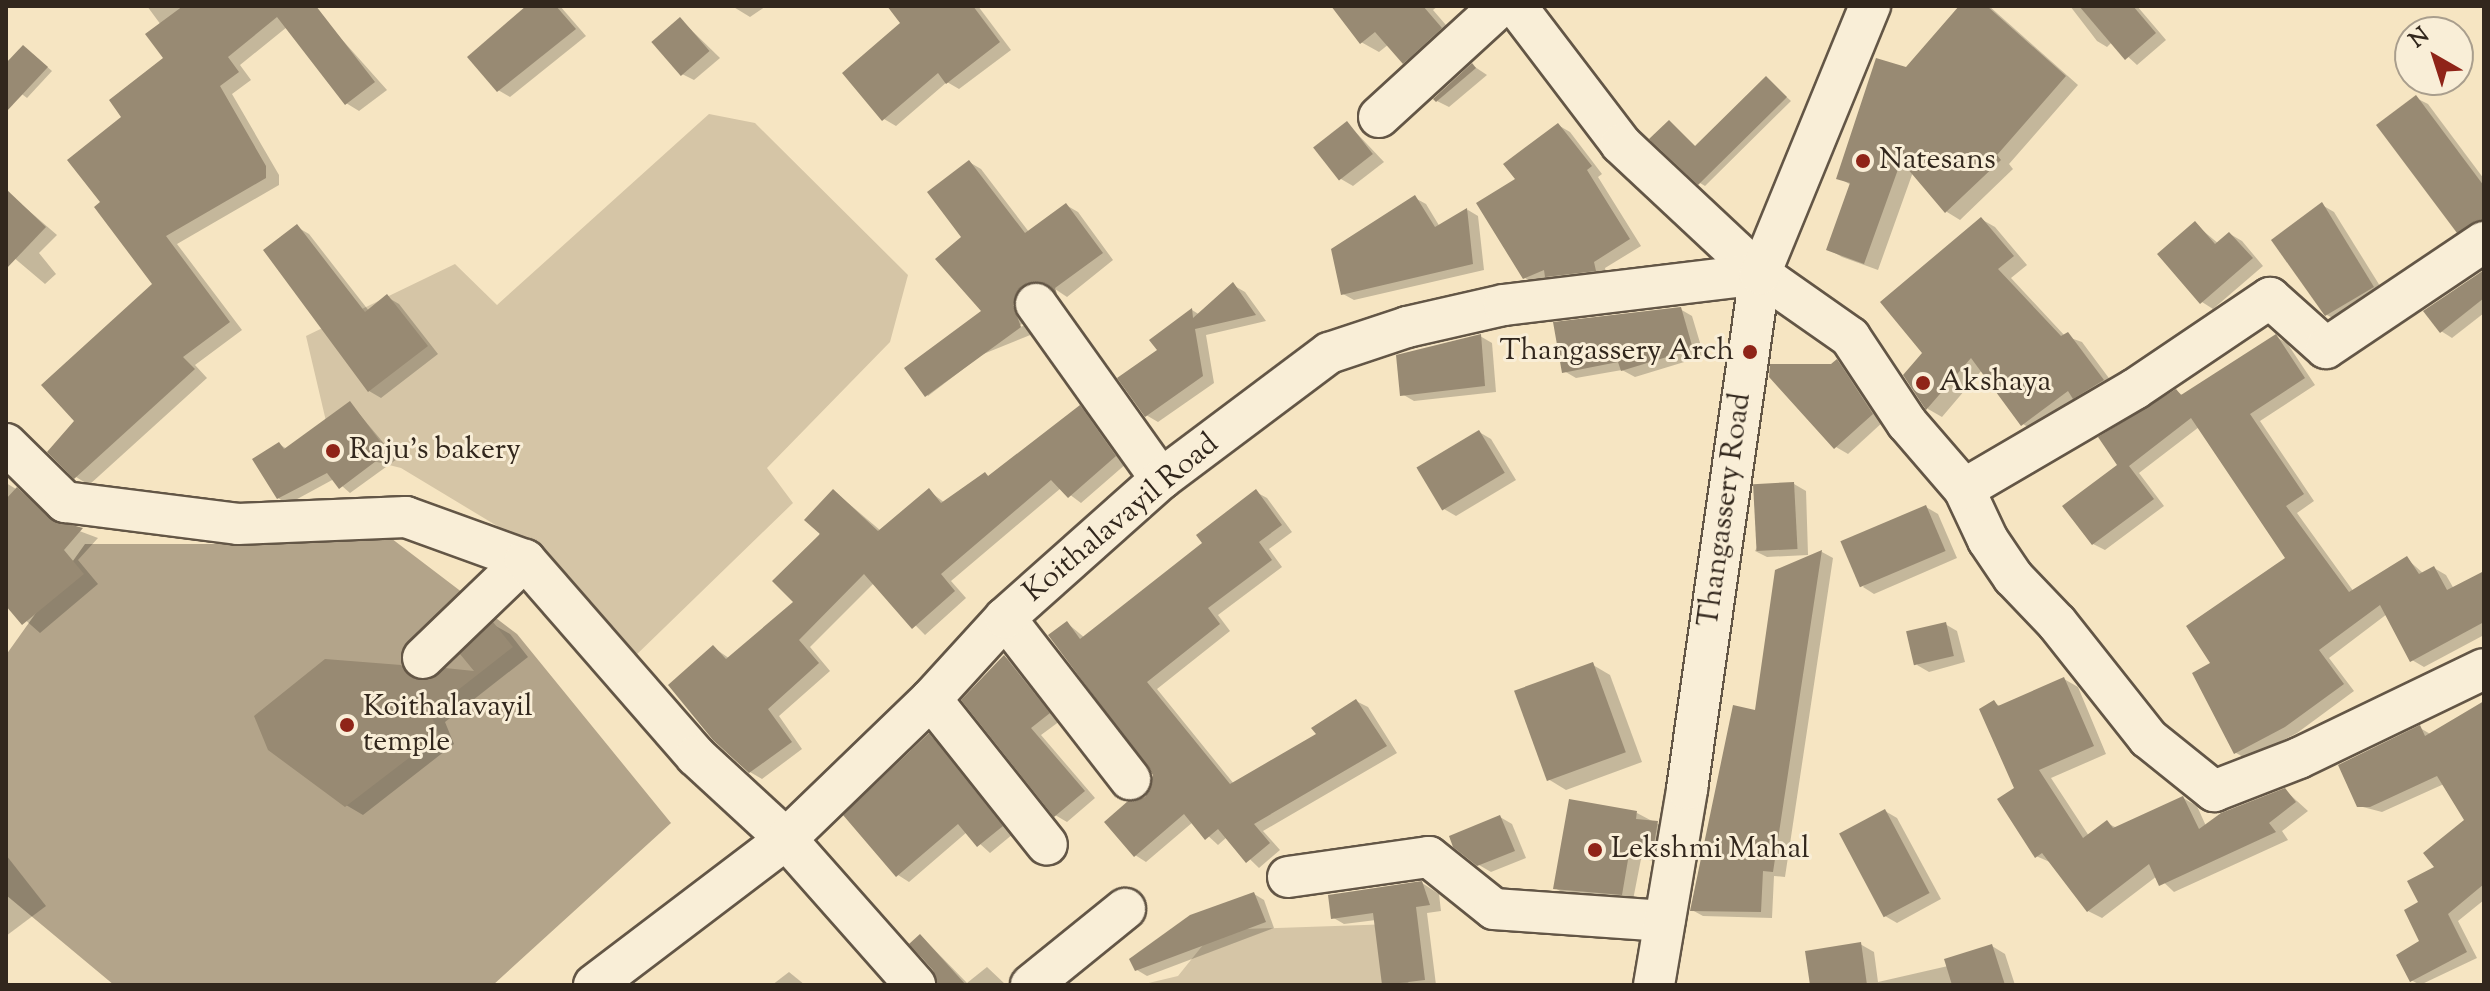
<!DOCTYPE html>
<html>
<head>
<meta charset="utf-8">
<style>
	body { margin:0 }
	#map { position:relative; width:2490px; height:991px; overflow:hidden; background:#f6e5c2; font-family:"Sorts Mill Goudy",serif }
	div>[style] { position:absolute }
	[style*='--x'] { left:calc(var(--x)*1px); top:calc(var(--y)*1px); width:calc(var(--w)*1px); rotate:calc(var(--a)*1deg) }
	.green>* { inset:0; background:#d5c5a6 }
	.water>* { inset:0; background:#b3a48a }
	.shadow>* { inset:0; background:#0003; transform-origin:0 0 }
	.building>* { inset:0; background:#988a73; transform-origin:0 0 }
	.roads { filter:drop-shadow(2px 0 #635646) drop-shadow(-2px 0 #635646) drop-shadow(0 2px #635646) drop-shadow(0 -2px #635646) }
	.minor>* { height:40px; margin:-20px; padding:0 20px; transform-origin:20px; border-radius:20px; background:#f9eed7 }
	.dots>* { width:22px; height:22px; translate:-50% -50%; box-sizing:border-box; border:4px solid #f9eed7; border-radius:50% }
	span { translate:-50% -50%; white-space:nowrap; text-align:center; line-height:1.15; -webkit-text-stroke:6px #f9eed7; paint-order:stroke }
	.poi-label { font-size:30px; color:#32271d }
	.left { translate:0 -50%; text-align:left }
	.right { translate:-100% -50%; text-align:right }
	.street-label { font-size:30px; color:#32271d }
	.frame { position:absolute; inset:0; border:8px solid #32271d; pointer-events:none }
	.north { position:absolute; left:2394px; top:16px; width:80px; height:80px; box-sizing:border-box; background:#f9eed7; border:2px solid #a99e8d; border-radius:50%; rotate:321deg; font-size:22px; font-weight:700; line-height:32px; text-align:center; color:#32271d }
	.north::after { content:''; display:block; margin:auto; width:28px; height:36px; background:#8f2418; clip-path:polygon(50% 0,100% 100%,50% 72%,0 100%) }
</style>
</head>
<body>
<div id="map">
	<div class="green">
		<i style="clip-path:polygon(709px 114px,755px 123px,908px 275px,890px 342px,767px 468px,793px 503px,631px 660px,527px 544px,401px 468px,333px 451px,306px 336px,455px 264px,497px 305px)"></i>
		<i style="clip-path:polygon(1393px 924px,1409px 985px,1140px 985px,1178px 976px,1215px 930px)"></i>
	</div>
	<div class="water">
		<i style="clip-path:polygon(379px 529px,517px 634px,671px 823px,493px 985px,114px 985px,6px 895px,6px 655px,85px 544px,284px 544px)"></i>
	</div>
	<div class="shadow">
		<i style="clip-path:polygon(147px 6px,312px 6px,387px 90px,359px 111px,346px 103px,287px 27px,240px 65px,251px 80px,232px 94px,279px 175px,279px 185px,177px 244px,242px 330px,195px 365px,207px 378px,89px 485px,76px 477px,77px 421px,154px 284px,103px 202px,124px 118px,166px 59px,161px 25px)"></i>
		<i style="clip-path:polygon(529px 6px,560px 6px,586px 36px,510px 97px,498px 90px)"></i>
		<i style="clip-path:polygon(732px 6px,766px 6px,750px 17px)"></i>
		<i style="clip-path:polygon(912px 6px,978px 6px,1011px 50px,959px 89px,947px 82px,896px 126px,884px 119px,903px 23px)"></i>
		<i style="clip-path:polygon(1333px 6px,1438px 6px,1433px 10px,1458px 39px,1422px 72px,1389px 44px,1379px 52px,1361px 42px)"></i>
		<i style="clip-path:polygon(1962px 6px,1989px 6px,2078px 85px,2009px 164px,2013px 169px,1960px 220px,1947px 212px,1913px 172px,1878px 270px,1842px 257px,1828px 249px,1851px 185px,1839px 178px,1906px 70px)"></i>
		<i style="clip-path:polygon(2070px 6px,2137px 6px,2166px 40px,2137px 65px,2112px 42px,2107px 47px,2097px 41px)"></i>
		<i style="clip-path:polygon(680px 19px,720px 58px,694px 80px,682px 74px)"></i>
		<i style="clip-path:polygon(29px 51px,52px 71px,27px 98px,6px 82px,6px 66px)"></i>
		<i style="clip-path:polygon(1472px 65px,1487px 75px,1449px 107px,1437px 101px)"></i>
		<i style="clip-path:polygon(1766px 78px,1791px 101px,1705px 186px,1700px 183px,1669px 122px,1696px 147px)"></i>
		<i style="clip-path:polygon(2416px 98px,2428px 104px,2484px 179px,2484px 231px,2470px 238px,2458px 231px)"></i>
		<i style="clip-path:polygon(1348px 124px,1384px 162px,1353px 186px,1341px 179px)"></i>
		<i style="clip-path:polygon(1558px 125px,1570px 132px,1602px 174px,1598px 177px,1641px 246px,1605px 268px,1607px 277px,1559px 282px,1552px 278px,1537px 285px,1525px 278px)"></i>
		<i style="clip-path:polygon(969px 162px,981px 169px,1029px 232px,1066px 205px,1078px 212px,1113px 260px,1067px 297px,1055px 289px,1034px 292px,1024px 313px,1027px 320px,928px 396px,907px 368px,984px 311px,938px 259px,964px 237px,930px 192px)"></i>
		<i style="clip-path:polygon(6px 191px,57px 235px,39px 253px,56px 274px,45px 284px,6px 251px)"></i>
		<i style="clip-path:polygon(1415px 198px,1426px 204px,1440px 227px,1468px 210px,1478px 216px,1484px 270px,1354px 300px,1343px 294px)"></i>
		<i style="clip-path:polygon(2322px 205px,2334px 212px,2385px 294px,2338px 321px,2327px 315px)"></i>
		<i style="clip-path:polygon(1981px 219px,1995px 227px,2027px 265px,2011px 278px,2065px 336px,2082px 342px,2117px 389px,2037px 433px,2023px 424px,1982px 370px,1942px 417px,1928px 409px,1905px 375px,1925px 353px)"></i>
		<i style="clip-path:polygon(2195px 224px,2219px 244px,2230px 234px,2242px 241px,2263px 266px,2213px 309px,2202px 302px)"></i>
		<i style="clip-path:polygon(297px 227px,309px 234px,369px 311px,387px 297px,399px 304px,438px 354px,381px 398px,369px 391px)"></i>
		<i style="clip-path:polygon(2484px 272px,2484px 313px,2452px 338px,2441px 331px)"></i>
		<i style="clip-path:polygon(1233px 285px,1245px 292px,1266px 321px,1206px 335px,1214px 383px,1158px 422px,1146px 415px,1192px 310px,1200px 315px)"></i>
		<i style="clip-path:polygon(1680px 309px,1692px 316px,1704px 356px,1635px 377px,1622px 370px,1576px 378px,1564px 371px)"></i>
		<i style="left:1028px;top:324px;width:11px;height:122px;rotate:68deg"></i>
		<i style="clip-path:polygon(1480px 336px,1492px 343px,1496px 392px,1414px 401px,1402px 394px)"></i>
		<i style="clip-path:polygon(2276px 337px,2287px 343px,2315px 385px,2260px 421px,2314px 501px,2297px 513px,2354px 592px,2407px 559px,2424px 574px,2434px 568px,2446px 575px,2454px 589px,2484px 573px,2484px 635px,2424px 667px,2412px 660px,2387px 614px,2329px 658px,2354px 691px,2297px 733px,2247px 759px,2236px 753px,2213px 664px,2288px 559px,2199px 427px,2139px 473px,2164px 506px,2105px 550px,2093px 544px,2120px 465px,2176px 391px,2184px 396px)"></i>
		<i style="clip-path:polygon(1837px 361px,1849px 368px,1884px 421px,1848px 454px,1836px 447px)"></i>
		<i style="clip-path:polygon(350px 403px,397px 459px,350px 493px,334px 479px,288px 504px,278px 498px,279px 444px,287px 449px)"></i>
		<i style="clip-path:polygon(1080px 407px,1092px 414px,1127px 463px,1081px 503px,1061px 488px,951px 581px,966px 598px,925px 635px,874px 583px,810px 647px,830px 671px,779px 716px,802px 749px,762px 779px,750px 772px,713px 647px,730px 659px,796px 602px,834px 491px,881px 531px,929px 491px,945px 503px,985px 474px,990px 477px)"></i>
		<i style="clip-path:polygon(1479px 432px,1491px 439px,1516px 480px,1456px 516px,1444px 509px)"></i>
		<i style="clip-path:polygon(6px 483px,33px 499px,58px 523px,98px 538px,78px 560px,98px 584px,40px 633px,6px 603px)"></i>
		<i style="clip-path:polygon(1794px 484px,1806px 491px,1808px 555px,1767px 557px,1755px 551px)"></i>
		<i style="clip-path:polygon(1256px 492px,1267px 498px,1292px 532px,1269px 549px,1282px 567px,1218px 615px,1230px 631px,1157px 689px,1234px 784px,1318px 735px,1356px 701px,1368px 707px,1397px 753px,1263px 831px,1280px 850px,1259px 868px,1227px 837px,1218px 845px,1193px 822px,1146px 862px,1135px 855px,1155px 775px,1067px 623px,1085px 638px,1205px 544px)"></i>
		<i style="clip-path:polygon(1926px 507px,1938px 514px,1957px 558px,1874px 594px,1863px 587px)"></i>
		<i style="clip-path:polygon(1822px 552px,1833px 558px,1785px 877px,1774px 876px,1772px 918px,1703px 916px,1692px 910px,1757px 712px,1777px 572px)"></i>
		<i style="clip-path:polygon(465px 588px,475px 594px,444px 623px,433px 617px)"></i>
		<i style="clip-path:polygon(1945px 624px,1957px 631px,1965px 662px,1929px 672px,1917px 665px)"></i>
		<i style="clip-path:polygon(494px 625px,510px 634px,528px 657px,445px 722px,454px 744px,363px 815px,346px 805px,401px 667px,423px 682px,478px 673px)"></i>
		<i style="clip-path:polygon(1005px 657px,1016px 664px,1060px 721px,1041px 735px,1095px 798px,1067px 822px,1055px 815px)"></i>
		<i style="clip-path:polygon(1593px 665px,1610px 675px,1642px 762px,1566px 790px,1548px 779px)"></i>
		<i style="clip-path:polygon(2064px 679px,2078px 687px,2106px 754px,2051px 778px,2089px 836px,2107px 823px,2117px 828px,2183px 798px,2197px 806px,2206px 826px,2285px 790px,2308px 811px,2282px 831px,2288px 840px,2174px 892px,2157px 876px,2102px 918px,2088px 911px,2052px 863px,2036px 856px,1994px 703px,2002px 707px)"></i>
		<i style="clip-path:polygon(2484px 706px,2484px 900px,2458px 921px,2477px 958px,2420px 985px,2411px 980px,2422px 942px,2421px 903px,2467px 821px,2444px 784px,2382px 812px,2359px 806px,2420px 728px,2432px 735px)"></i>
		<i style="clip-path:polygon(929px 736px,941px 742px,1013px 834px,990px 853px,967px 832px,909px 882px,898px 875px)"></i>
		<i style="clip-path:polygon(1885px 811px,1897px 818px,1941px 899px,1897px 923px,1885px 916px)"></i>
		<i style="clip-path:polygon(1637px 813px,1669px 830px,1664px 862px,1641px 859px,1633px 900px,1567px 895px,1555px 888px)"></i>
		<i style="clip-path:polygon(1500px 817px,1512px 824px,1526px 858px,1491px 872px,1479px 865px)"></i>
		<i style="clip-path:polygon(6px 855px,46px 906px,6px 936px)"></i>
		<i style="clip-path:polygon(1422px 883px,1439px 894px,1441px 911px,1427px 913px,1436px 985px,1386px 985px,1376px 920px,1344px 924px,1332px 917px)"></i>
		<i style="clip-path:polygon(1254px 894px,1264px 900px,1274px 928px,1147px 976px,1137px 970px)"></i>
		<i style="clip-path:polygon(921px 936px,967px 983px,987px 967px,1006px 985px,938px 985px,939px 979px,912px 944px)"></i>
		<i style="clip-path:polygon(1860px 944px,1874px 952px,1878px 982px,1948px 966px,1992px 946px,2005px 954px,2015px 985px,1812px 985px)"></i>
		<i style="clip-path:polygon(789px 972px,805px 985px,772px 985px)"></i>
	</div>
	<div class="building">
		<i style="clip-path:polygon(183px 6px,316px 6px,375px 82px,345px 105px,277px 17px,228px 57px,239px 72px,220px 86px,266px 166px,266px 178px,166px 236px,230px 322px,183px 357px,195px 369px,74px 479px,47px 452px,74px 421px,41px 385px,152px 284px,94px 207px,100px 202px,67px 160px,121px 117px,109px 100px,163px 58px,145px 34px)"></i>
		<i style="clip-path:polygon(526px 6px,556px 6px,576px 29px,497px 92px,467px 57px)"></i>
		<i style="clip-path:polygon(887px 6px,973px 6px,1000px 42px,946px 84px,938px 73px,882px 121px,842px 73px,900px 23px)"></i>
		<i style="clip-path:polygon(1331px 6px,1423px 6px,1442px 28px,1403px 64px,1375px 32px,1360px 44px)"></i>
		<i style="clip-path:polygon(1959px 6px,1987px 6px,2066px 76px,1997px 155px,2001px 160px,1945px 213px,1901px 161px,1864px 264px,1826px 250px,1850px 183px,1836px 179px,1876px 58px,1906px 67px)"></i>
		<i style="clip-path:polygon(2079px 6px,2133px 6px,2156px 33px,2125px 60px)"></i>
		<i style="left:680px;top:17px;width:45px;height:38px;rotate:49deg"></i>
		<i style="clip-path:polygon(23px 45px,48px 67px,6px 112px,6px 63px)"></i>
		<i style="clip-path:polygon(1472px 63px,1476px 68px,1436px 102px,1433px 99px)"></i>
		<i style="clip-path:polygon(1766px 76px,1787px 97px,1698px 185px,1649px 139px,1669px 120px,1695px 146px)"></i>
		<i style="clip-path:polygon(2416px 95px,2484px 186px,2484px 219px,2457px 233px,2376px 125px)"></i>
		<i style="left:1347px;top:121px;width:42px;height:43px;rotate:52deg"></i>
		<i style="clip-path:polygon(1558px 123px,1592px 166px,1587px 170px,1630px 239px,1594px 262px,1596px 271px,1545px 277px,1544px 270px,1523px 279px,1476px 203px,1515px 179px,1503px 164px)"></i>
		<i style="clip-path:polygon(969px 160px,1025px 233px,1066px 203px,1103px 253px,1055px 288px,1057px 294px,1045px 283px,1022px 286px,1013px 305px,1021px 327px,925px 397px,904px 368px,981px 311px,935px 259px,961px 237px,927px 192px)"></i>
		<i style="clip-path:polygon(6px 189px,46px 227px,6px 269px)"></i>
		<i style="clip-path:polygon(1415px 195px,1435px 227px,1467px 208px,1473px 264px,1341px 295px,1331px 249px)"></i>
		<i style="clip-path:polygon(2322px 202px,2374px 287px,2325px 316px,2271px 240px)"></i>
		<i style="clip-path:polygon(1981px 217px,2014px 256px,1998px 269px,2061px 336px,2068px 332px,2104px 380px,2073px 399px,2068px 391px,2021px 426px,1971px 358px,1926px 410px,1903px 375px,1922px 353px,1880px 302px)"></i>
		<i style="clip-path:polygon(2195px 221px,2215px 244px,2229px 232px,2253px 258px,2200px 304px,2157px 254px)"></i>
		<i style="clip-path:polygon(297px 224px,365px 312px,387px 294px,428px 346px,368px 392px,263px 250px)"></i>
		<i style="clip-path:polygon(2484px 270px,2484px 298px,2440px 333px,2423px 311px)"></i>
		<i style="clip-path:polygon(1233px 282px,1256px 315px,1195px 329px,1203px 376px,1145px 417px,1117px 378px,1157px 350px,1149px 340px,1192px 308px,1193px 318px)"></i>
		<i style="clip-path:polygon(1681px 307px,1693px 349px,1621px 371px,1618px 362px,1562px 373px,1553px 322px)"></i>
		<i style="clip-path:polygon(1481px 334px,1485px 386px,1400px 396px,1396px 355px)"></i>
		<i style="clip-path:polygon(2276px 334px,2305px 378px,2250px 414px,2304px 494px,2286px 506px,2349px 592px,2407px 556px,2419px 574px,2434px 566px,2447px 590px,2484px 571px,2484px 622px,2410px 662px,2380px 605px,2319px 650px,2344px 684px,2285px 727px,2234px 754px,2192px 673px,2210px 663px,2186px 626px,2285px 558px,2191px 418px,2129px 466px,2154px 499px,2092px 545px,2062px 506px,2117px 465px,2098px 437px,2176px 389px,2181px 395px)"></i>
		<i style="clip-path:polygon(1837px 359px,1873px 414px,1834px 449px,1769px 377px,1770px 364px,1831px 364px)"></i>
		<i style="clip-path:polygon(350px 401px,388px 452px,339px 489px,327px 473px,277px 499px,252px 459px,279px 442px,284px 449px)"></i>
		<i style="clip-path:polygon(1080px 405px,1116px 456px,1068px 498px,1051px 480px,941px 574px,955px 591px,912px 629px,864px 574px,799px 640px,819px 663px,768px 709px,792px 742px,749px 773px,713px 740px,668px 685px,713px 645px,726px 659px,793px 602px,772px 581px,820px 534px,804px 520px,833px 489px,878px 531px,929px 488px,941px 503px,985px 472px,988px 476px)"></i>
		<i style="left:1479px;top:430px;width:50px;height:73px;rotate:59deg"></i>
		<i style="left:1794px;top:482px;width:67px;height:41px;rotate:87deg"></i>
		<i style="clip-path:polygon(17px 487px,50px 519px,83px 528px,64px 550px,84px 574px,22px 625px,6px 606px,6px 499px)"></i>
		<i style="clip-path:polygon(1256px 489px,1282px 525px,1259px 542px,1272px 560px,1208px 608px,1220px 624px,1147px 682px,1230px 784px,1316px 734px,1311px 728px,1356px 699px,1387px 746px,1254px 824px,1270px 843px,1246px 863px,1218px 829px,1205px 840px,1184px 814px,1134px 857px,1104px 822px,1128px 801px,1145px 797px,1153px 775px,1048px 635px,1067px 621px,1080px 639px,1202px 543px,1196px 535px)"></i>
		<i style="left:1926px;top:505px;width:50px;height:93px;rotate:67deg"></i>
		<i style="clip-path:polygon(1822px 550px,1773px 872px,1763px 871px,1761px 912px,1690px 911px,1733px 705px,1755px 710px,1775px 570px)"></i>
		<i style="clip-path:polygon(493px 622px,513px 647px,430px 712px,439px 735px,345px 807px,268px 750px,254px 716px,325px 659px,401px 665px,417px 680px,429px 680px,445px 668px,474px 671px,460px 654px)"></i>
		<i style="left:1946px;top:622px;width:35px;height:41px;rotate:77deg"></i>
		<i style="clip-path:polygon(1004px 655px,1050px 713px,1031px 728px,1085px 791px,1054px 817px,961px 700px)"></i>
		<i style="left:1593px;top:662px;width:96px;height:84px;rotate:70deg"></i>
		<i style="clip-path:polygon(2064px 677px,2094px 746px,2039px 770px,2083px 838px,2107px 820px,2113px 828px,2183px 796px,2199px 829px,2221px 813px,2285px 788px,2296px 802px,2269px 823px,2276px 832px,2159px 886px,2149px 864px,2087px 912px,2042px 853px,2035px 858px,1997px 799px,2014px 788px,1979px 709px,1994px 700px,1998px 706px)"></i>
		<i style="clip-path:polygon(2484px 701px,2484px 884px,2448px 914px,2467px 952px,2410px 982px,2396px 955px,2419px 941px,2404px 910px,2418px 902px,2407px 881px,2434px 867px,2423px 853px,2464px 820px,2437px 776px,2370px 807px,2357px 807px,2338px 765px,2420px 725px,2425px 736px)"></i>
		<i style="clip-path:polygon(929px 733px,1003px 826px,977px 847px,958px 824px,896px 877px,843px 815px)"></i>
		<i style="clip-path:polygon(1569px 799px,1637px 811px,1636px 819px,1658px 821px,1652px 856px,1629px 854px,1622px 895px,1553px 889px)"></i>
		<i style="left:1885px;top:809px;width:95px;height:52px;rotate:62deg"></i>
		<i style="clip-path:polygon(1500px 815px,1515px 851px,1477px 866px,1453px 847px,1449px 836px)"></i>
		<i style="clip-path:polygon(1422px 881px,1430px 905px,1416px 907px,1425px 980px,1382px 985px,1373px 913px,1331px 919px,1328px 895px)"></i>
		<i style="clip-path:polygon(1254px 892px,1266px 922px,1135px 971px,1129px 959px,1190px 915px)"></i>
		<i style="clip-path:polygon(920px 934px,966px 985px,937px 985px,933px 970px,909px 944px)"></i>
		<i style="clip-path:polygon(1861px 942px,1867px 985px,1810px 985px,1805px 951px)"></i>
		<i style="clip-path:polygon(1992px 944px,2005px 985px,1952px 985px,1944px 959px)"></i>
	</div>
	<div class="roads">
		<div class="minor">
			<i style="--x:1516;--y:6;--w:173;--a:52.7"></i>
			<i style="--x:1621;--y:144;--w:190;--a:43.1"></i>
			<i style="--x:1760;--y:274;--w:110;--a:35"></i>
			<i style="--x:1850;--y:337;--w:103;--a:56.5"></i>
			<i style="--x:1907;--y:423;--w:87;--a:49.2"></i>
			<i style="--x:1964;--y:489;--w:56;--a:64.8"></i>
			<i style="--x:1988;--y:540;--w:45;--a:56"></i>
			<i style="--x:2013;--y:577;--w:64;--a:46.3"></i>
			<i style="--x:2057;--y:623;--w:147;--a:51.6"></i>
			<i style="--x:2148;--y:738;--w:85;--a:38.8"></i>
			<i style="--x:2214;--y:791;--w:91;--a:-21.2"></i>
			<i style="--x:2299;--y:758;--w:205;--a:-25.7"></i>
			<i style="--x:1379;--y:117;--w:164;--a:-42.5"></i>
			<i style="--x:1036;--y:304;--w:215;--a:54.5"></i>
			<i style="--x:6;--y:444;--w:83;--a:44.5"></i>
			<i style="--x:65;--y:502;--w:174;--a:7.2"></i>
			<i style="--x:238;--y:524;--w:168;--a:-2.4"></i>
			<i style="--x:406;--y:517;--w:127;--a:19.9"></i>
			<i style="--x:1964;--y:489;--w:198;--a:-30.3"></i>
			<i style="--x:2135;--y:389;--w:163;--a:-34"></i>
			<i style="--x:2270;--y:298;--w:75;--a:41.8"></i>
			<i style="--x:2326;--y:348;--w:190;--a:-33.9"></i>
			<i style="--x:1005;--y:618;--w:204;--a:52.2"></i>
			<i style="--x:423;--y:658;--w:141;--a:-43.9"></i>
			<i style="--x:525;--y:560;--w:260;--a:48.9"></i>
			<i style="--x:696;--y:756;--w:122;--a:42.7"></i>
			<i style="--x:786;--y:839;--w:195;--a:48.5"></i>
			<i style="--x:931;--y:699;--w:186;--a:51.5"></i>
			<i style="--x:1288;--y:877;--w:142;--a:-8.1"></i>
			<i style="--x:1429;--y:857;--w:83;--a:38.7"></i>
			<i style="--x:1494;--y:909;--w:171;--a:4"></i>
			<i style="--x:594;--y:985;--w:241;--a:-37.2"></i>
			<i style="--x:786;--y:839;--w:202;--a:-44"></i>
			<i style="--x:931;--y:699;--w:110;--a:-47.6"></i>
			<i style="--x:1005;--y:618;--w:209;--a:-41.7"></i>
			<i style="--x:1161;--y:479;--w:210;--a:-36.9"></i>
			<i style="--x:1329;--y:353;--w:82;--a:-18.4"></i>
			<i style="--x:1407;--y:327;--w:99;--a:-12.8"></i>
			<i style="--x:1504;--y:305;--w:258;--a:-6.9"></i>
			<i style="--x:1031;--y:985;--w:121;--a:-39"></i>
			<i style="--x:1654;--y:985;--w:199;--a:-80.4"></i>
			<i style="--x:1687;--y:789;--w:520;--a:-81.93"></i>
			<i style="--x:1760;--y:274;--w:290;--a:-67.7"></i>
		</div>
	</div>
	<div class="dots">
		<i style="left:1863px;top:161px;background:#8f2418"></i>
		<i style="left:1750px;top:352px;background:#8f2418"></i>
		<i style="left:1923px;top:383px;background:#8f2418"></i>
		<i style="left:333px;top:451px;background:#8f2418"></i>
		<i style="left:347px;top:725px;background:#8f2418"></i>
		<i style="left:1595px;top:850px;background:#8f2418"></i>
	</div>
	<div class="poi-label">
		<span class="left" style="left:1879px;top:161px">Natesans</span>
		<span class="right" style="left:1734px;top:352px">Thangassery Arch</span>
		<span class="left" style="left:1939px;top:383px">Akshaya</span>
		<span class="left" style="left:349px;top:451px">Raju's bakery</span>
		<span class="left" style="left:363px;top:725px">Koithalavayil<br>temple</span>
		<span class="left" style="left:1611px;top:850px">Lekshmi Mahal</span>
	</div>
	<div class="street-label">
		<span style="left:1726px;top:510px;rotate:-82deg">Thangassery Road</span>
		<span style="left:1122px;top:519px;rotate:-40deg">Koithalavayil Road</span>
	</div>
	<div class="frame"></div>
	<div class="north">N</div>
</div>
</body>
</html>
